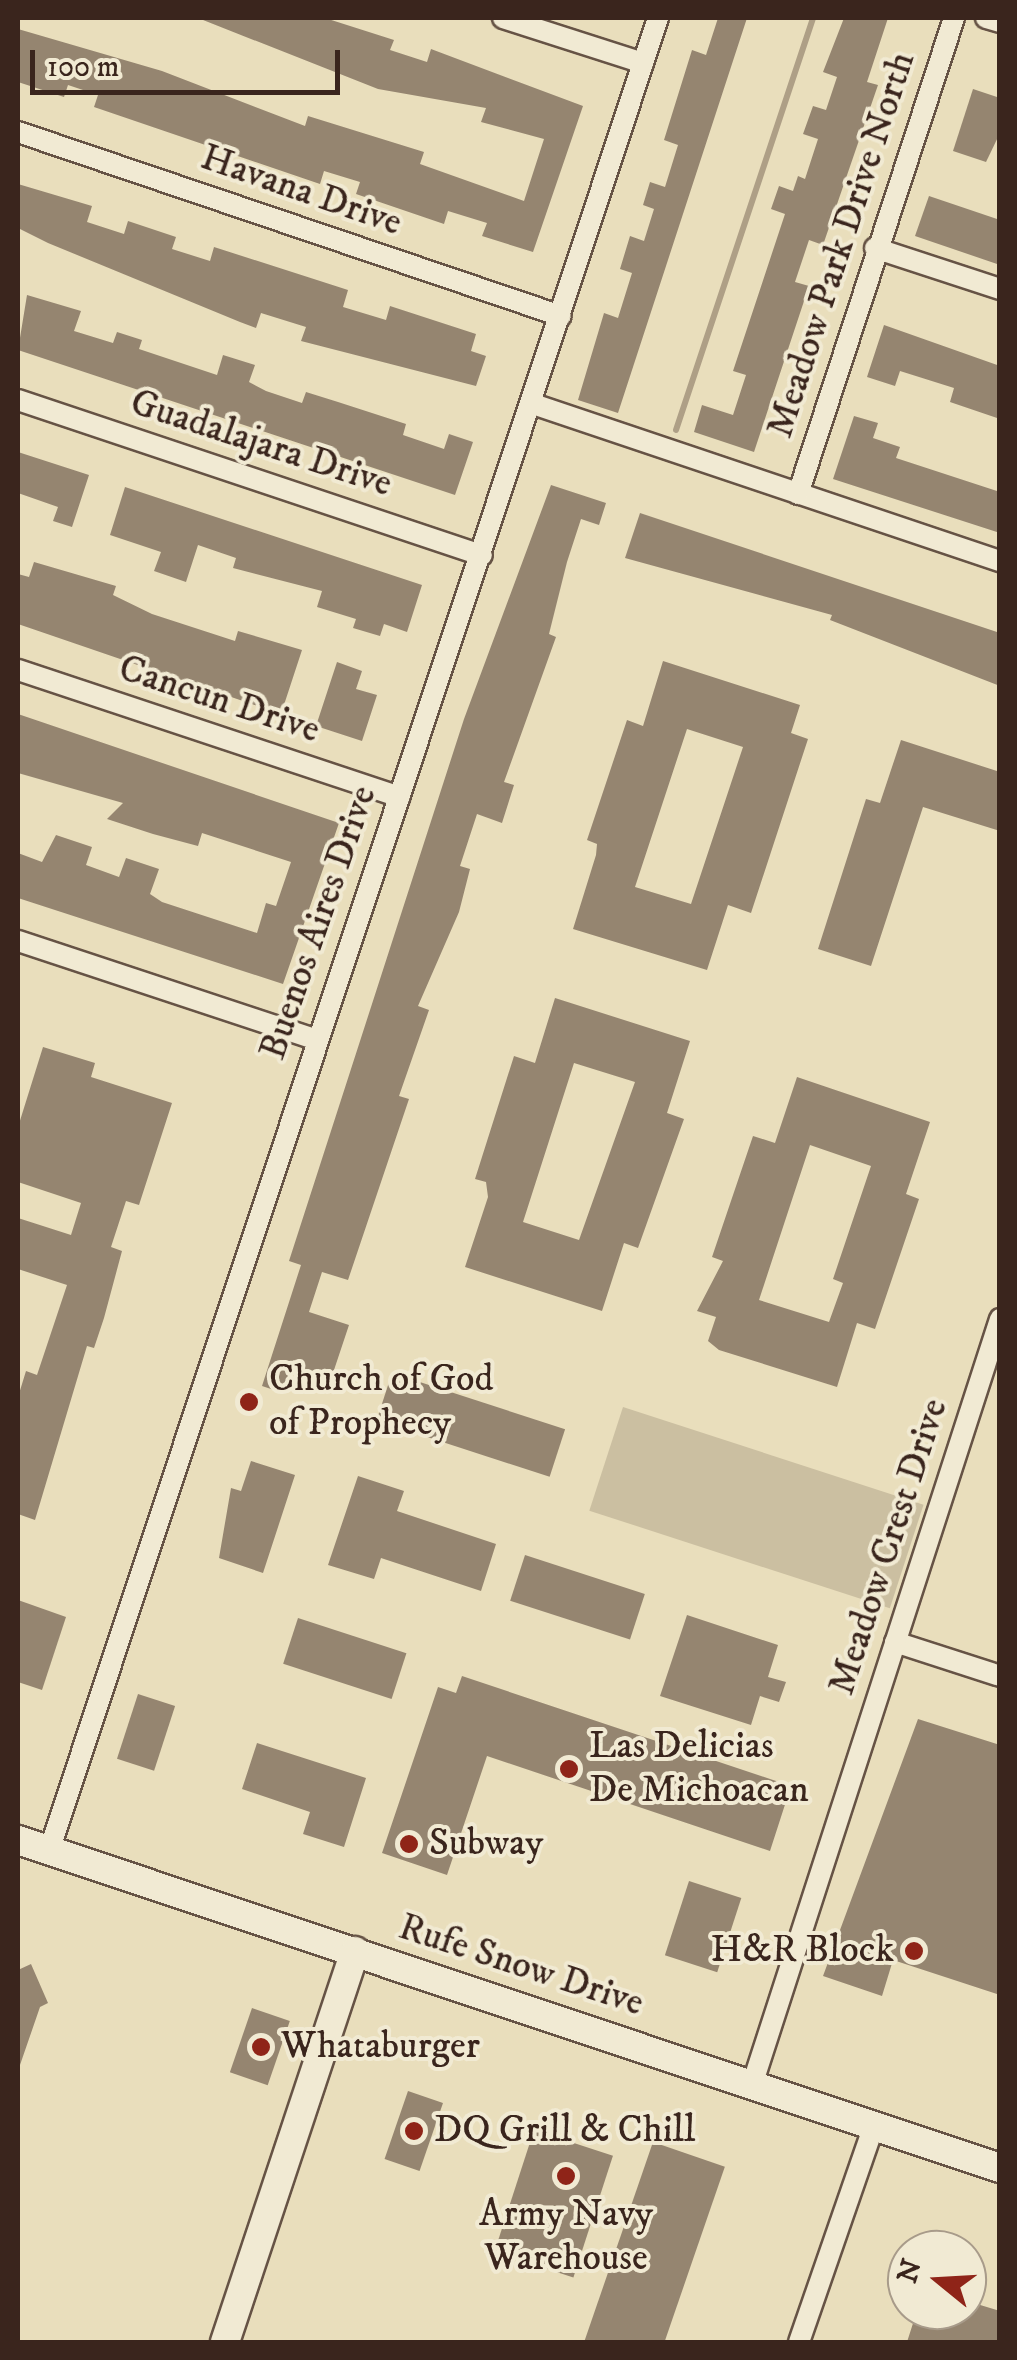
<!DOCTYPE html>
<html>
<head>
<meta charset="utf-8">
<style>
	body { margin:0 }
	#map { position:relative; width:1017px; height:2360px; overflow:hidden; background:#e9debc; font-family:"IM FELL DW Pica",serif }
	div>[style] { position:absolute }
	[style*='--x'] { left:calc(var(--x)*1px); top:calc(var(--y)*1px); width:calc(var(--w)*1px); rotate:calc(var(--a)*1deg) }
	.green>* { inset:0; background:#cbbfa1; transform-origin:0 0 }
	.stream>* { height:6px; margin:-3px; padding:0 3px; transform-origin:3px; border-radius:3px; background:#ae9f86 }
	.building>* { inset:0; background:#958570; transform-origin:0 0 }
	.roads { filter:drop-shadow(2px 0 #665345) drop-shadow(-2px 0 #665345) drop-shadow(0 2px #665345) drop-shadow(0 -2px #665345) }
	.street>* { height:20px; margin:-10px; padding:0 10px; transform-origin:10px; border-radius:10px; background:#f1ead3 }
	.secondary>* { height:28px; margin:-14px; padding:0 14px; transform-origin:14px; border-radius:14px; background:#f1ead3 }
	.dots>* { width:28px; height:28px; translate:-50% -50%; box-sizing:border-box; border:5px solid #f1ead3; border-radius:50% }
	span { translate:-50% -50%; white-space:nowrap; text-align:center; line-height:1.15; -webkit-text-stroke:8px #f1ead3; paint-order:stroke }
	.street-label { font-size:38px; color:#3a251d }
	.poi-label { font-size:38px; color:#3a251d }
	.left { translate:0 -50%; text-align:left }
	.right { translate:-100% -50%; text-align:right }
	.frame { position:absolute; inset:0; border:20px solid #3a251d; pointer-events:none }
	.north { position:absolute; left:887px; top:2230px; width:100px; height:100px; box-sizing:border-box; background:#f1ead3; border:2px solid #a89b8a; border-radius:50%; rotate:288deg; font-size:28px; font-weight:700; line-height:40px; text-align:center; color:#3a251d }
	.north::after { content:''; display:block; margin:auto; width:35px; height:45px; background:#8f2418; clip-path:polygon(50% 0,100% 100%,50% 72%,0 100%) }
	.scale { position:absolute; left:30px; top:50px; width:310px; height:45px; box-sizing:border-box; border:5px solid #3a251d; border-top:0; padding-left:12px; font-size:30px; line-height:35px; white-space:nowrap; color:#3a251d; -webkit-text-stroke:8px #f1ead3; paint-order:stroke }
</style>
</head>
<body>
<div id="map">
	<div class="green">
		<i style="left:623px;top:1407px;width:316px;height:109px;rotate:18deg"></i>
	</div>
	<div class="stream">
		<i style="--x:676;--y:430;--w:434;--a:-71.6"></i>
	</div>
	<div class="building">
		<i style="clip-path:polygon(198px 18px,325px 18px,394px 40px,390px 50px,427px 62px,431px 49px,583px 106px,533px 252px,482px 236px,487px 223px,448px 211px,444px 224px,356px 194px,360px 182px,324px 171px,320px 184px,94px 107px,98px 95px,68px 85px,64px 97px,18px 82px,18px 29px,162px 71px,305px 126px,308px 116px,424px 152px,420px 164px,524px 201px,544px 139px,481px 122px,486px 108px,378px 89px)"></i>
		<i style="clip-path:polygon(718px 18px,747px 18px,618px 413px,578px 400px,604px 313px,618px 318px,632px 273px,620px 269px,630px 236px,644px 241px,654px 209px,643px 205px,650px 182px,665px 187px,678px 145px,664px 140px,692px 50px,706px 55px)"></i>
		<i style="clip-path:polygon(844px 18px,888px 18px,867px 82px,878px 85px,823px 245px,809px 240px,795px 282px,809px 286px,754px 452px,694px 432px,702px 405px,733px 415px,746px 375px,733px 371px,785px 214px,771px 209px,779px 186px,793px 191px,798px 176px,805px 179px,818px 139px,803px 134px,813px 106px,826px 110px,837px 77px,823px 72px)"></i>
		<i style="clip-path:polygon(973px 89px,1000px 98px,1000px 133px,986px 162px,953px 151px)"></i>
		<i style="clip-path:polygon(18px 184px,92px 206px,87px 222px,124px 234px,128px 221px,176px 237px,172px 249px,210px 261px,214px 247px,348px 290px,343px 307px,386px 320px,390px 306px,476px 334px,471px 351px,486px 356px,476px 386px,301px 341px,306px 327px,261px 313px,256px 328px,240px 322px,48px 243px,18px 228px)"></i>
		<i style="clip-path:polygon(929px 196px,1000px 220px,1000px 265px,915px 236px)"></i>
		<i style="clip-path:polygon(27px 295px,81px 311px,74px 331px,113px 343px,117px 332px,142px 340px,139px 349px,217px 375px,223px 355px,255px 365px,249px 382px,266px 391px,302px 403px,306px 392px,338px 402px,406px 424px,403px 435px,444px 449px,449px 434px,473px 442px,455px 495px,18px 350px)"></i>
		<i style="clip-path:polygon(884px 325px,1000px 366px,1000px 419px,950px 402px,954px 388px,900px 371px,895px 386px,867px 377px)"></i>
		<i style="clip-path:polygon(854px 416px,878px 423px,873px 438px,900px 447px,896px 458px,1000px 492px,1000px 533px,833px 479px)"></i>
		<i style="clip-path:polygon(18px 452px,89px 475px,72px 527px,53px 521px,58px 507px,18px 493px)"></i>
		<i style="clip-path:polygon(551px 485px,606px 503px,599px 525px,581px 519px,567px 562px,549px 634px,556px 637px,504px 782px,514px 785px,502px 823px,477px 814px,460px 866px,470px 869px,459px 912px,418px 1006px,429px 1010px,399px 1096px,409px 1099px,348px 1280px,322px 1272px,309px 1312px,349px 1325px,331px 1379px,291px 1366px,283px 1393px,262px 1386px,301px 1265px,289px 1261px,464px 719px)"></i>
		<i style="clip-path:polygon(125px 487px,422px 585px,407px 632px,384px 624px,380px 636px,353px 628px,356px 619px,317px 607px,322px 591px,233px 568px,236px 558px,198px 545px,186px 582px,154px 571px,161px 552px,110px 535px)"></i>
		<i style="clip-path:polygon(640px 513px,1000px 633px,1000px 686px,830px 620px,832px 615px,625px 558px)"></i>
		<i style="clip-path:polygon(34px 562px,116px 586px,113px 595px,152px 614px,235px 641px,238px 631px,302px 650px,281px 714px,18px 624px,18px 574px,29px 577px)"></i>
		<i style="clip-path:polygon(evenodd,663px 661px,800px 705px,791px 733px,808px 739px,751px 913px,728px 905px,707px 970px,573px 929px,596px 855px,597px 844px,587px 840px,627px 720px,643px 726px,663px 661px,687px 729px,743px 747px,691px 904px,635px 887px,687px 729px)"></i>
		<i style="clip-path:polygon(337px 662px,362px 671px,356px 689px,377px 695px,362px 741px,316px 726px)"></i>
		<i style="clip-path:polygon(18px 714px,339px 823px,283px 984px,18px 898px,18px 853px,42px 862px,56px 835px,92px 847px,86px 865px,119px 877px,126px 858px,159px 869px,150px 894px,162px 902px,257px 933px,266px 903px,276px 906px,291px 862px,202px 833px,198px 846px,153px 834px,107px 819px,123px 803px,18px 773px)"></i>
		<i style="clip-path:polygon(901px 740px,1000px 772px,1000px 831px,923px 807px,871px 966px,818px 949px,866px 799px,880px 803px)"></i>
		<i style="clip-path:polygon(evenodd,555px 998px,690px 1041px,667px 1113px,684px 1119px,638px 1248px,624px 1243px,602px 1311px,465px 1267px,488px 1197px,486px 1182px,475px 1179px,514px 1056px,535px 1063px,555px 998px,574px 1063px,635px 1082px,579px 1240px,523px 1222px,574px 1063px)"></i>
		<i style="clip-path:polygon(43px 1047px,95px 1063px,91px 1077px,172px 1103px,139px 1205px,126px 1201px,111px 1247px,122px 1251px,104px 1318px,94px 1348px,87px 1346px,35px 1520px,18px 1514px,18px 1397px,26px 1371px,37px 1375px,67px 1285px,18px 1269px,18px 1218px,71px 1235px,81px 1203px,18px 1182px,18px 1127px)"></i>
		<i style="clip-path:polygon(evenodd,797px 1077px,930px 1122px,906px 1194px,919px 1199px,875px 1329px,857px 1323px,837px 1387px,719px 1350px,708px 1341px,716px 1317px,697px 1311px,723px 1261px,712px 1257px,753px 1136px,775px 1143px,797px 1077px,810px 1145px,871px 1166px,833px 1279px,843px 1283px,829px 1322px,759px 1300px,810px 1145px)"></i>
		<i style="left:392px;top:1373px;width:182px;height:50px;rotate:18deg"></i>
		<i style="clip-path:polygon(251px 1461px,295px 1475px,263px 1573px,219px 1558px,231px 1488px,241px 1491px)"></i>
		<i style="clip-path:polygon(358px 1476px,404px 1491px,397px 1511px,496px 1544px,481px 1591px,381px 1558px,374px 1579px,328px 1565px)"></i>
		<i style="left:525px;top:1555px;width:126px;height:48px;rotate:18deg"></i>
		<i style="clip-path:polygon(18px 1600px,66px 1617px,42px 1690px,18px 1682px)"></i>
		<i style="clip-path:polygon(687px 1615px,778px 1645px,768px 1677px,786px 1682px,779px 1702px,760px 1696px,751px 1725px,660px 1696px)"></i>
		<i style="left:298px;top:1618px;width:114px;height:48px;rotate:18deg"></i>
		<i style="clip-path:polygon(462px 1676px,791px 1786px,770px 1851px,487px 1756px,447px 1875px,382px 1853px,438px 1687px,456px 1693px)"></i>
		<i style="left:138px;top:1694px;width:39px;height:68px;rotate:18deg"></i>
		<i style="clip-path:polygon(918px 1719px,1000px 1745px,1000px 1995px,893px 1960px,882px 1996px,823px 1976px)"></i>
		<i style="clip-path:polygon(257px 1743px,366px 1778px,344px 1847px,303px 1834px,310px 1812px,242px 1789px)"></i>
		<i style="left:689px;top:1881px;width:55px;height:78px;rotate:18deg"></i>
		<i style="clip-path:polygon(31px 1964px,48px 2003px,40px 2007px,20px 2065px,18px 1970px)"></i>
		<i style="left:252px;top:2008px;width:40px;height:68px;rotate:19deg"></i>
		<i style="left:408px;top:2091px;width:37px;height:72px;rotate:19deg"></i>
		<i style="left:534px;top:2130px;width:83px;height:128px;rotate:18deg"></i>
		<i style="left:653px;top:2142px;width:76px;height:211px;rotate:19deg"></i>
		<i style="clip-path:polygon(967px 2301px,1000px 2311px,1000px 2342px,907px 2342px,916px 2314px,935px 2320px,938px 2310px,967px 2310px)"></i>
	</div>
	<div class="roads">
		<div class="street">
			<i style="--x:503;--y:18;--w:147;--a:17.8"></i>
			<i style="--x:986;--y:18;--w:15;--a:16"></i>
			<i style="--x:18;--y:132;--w:573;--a:18.72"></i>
			<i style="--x:875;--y:248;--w:132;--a:18.2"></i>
			<i style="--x:18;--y:400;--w:489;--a:18.5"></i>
			<i style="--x:533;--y:404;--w:493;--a:18.6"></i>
			<i style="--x:798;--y:494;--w:501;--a:-71.85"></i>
			<i style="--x:18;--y:670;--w:402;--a:18.4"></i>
			<i style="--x:18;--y:941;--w:315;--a:18.3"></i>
			<i style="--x:895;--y:1642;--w:110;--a:17.9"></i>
			<i style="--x:49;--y:1851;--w:1932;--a:-71.62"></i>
			<i style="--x:753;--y:2082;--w:802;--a:-72.06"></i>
			<i style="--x:799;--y:2342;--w:230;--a:-70.9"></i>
		</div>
		<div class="secondary">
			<i style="--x:18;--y:1840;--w:1035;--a:18.47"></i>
			<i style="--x:225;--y:2342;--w:412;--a:-71.6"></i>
		</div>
	</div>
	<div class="dots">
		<i style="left:249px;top:1402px;background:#8f2418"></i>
		<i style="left:569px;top:1769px;background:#8f2418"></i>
		<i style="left:409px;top:1844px;background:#8f2418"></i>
		<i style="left:914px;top:1951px;background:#8f2418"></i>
		<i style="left:261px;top:2047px;background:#8f2418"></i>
		<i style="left:414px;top:2131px;background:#8f2418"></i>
		<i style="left:566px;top:2176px;background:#8f2418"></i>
	</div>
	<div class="street-label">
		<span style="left:301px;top:191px;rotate:19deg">Havana Drive</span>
		<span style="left:842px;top:245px;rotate:-72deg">Meadow Park Drive North</span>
		<span style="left:261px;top:444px;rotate:18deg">Guadalajara Drive</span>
		<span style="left:219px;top:700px;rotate:18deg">Cancun Drive</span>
		<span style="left:319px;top:923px;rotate:-71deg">Buenos Aires Drive</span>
		<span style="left:889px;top:1547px;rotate:-72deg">Meadow Crest Drive</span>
		<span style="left:521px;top:1966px;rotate:18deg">Rufe Snow Drive</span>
	</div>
	<div class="poi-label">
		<span class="left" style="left:269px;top:1402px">Church of God<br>of Prophecy</span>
		<span class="left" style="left:589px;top:1769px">Las Delicias<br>De Michoacan</span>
		<span class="left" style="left:429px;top:1844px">Subway</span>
		<span class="right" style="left:894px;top:1951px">H&amp;R Block</span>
		<span class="left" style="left:281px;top:2047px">Whataburger</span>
		<span class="left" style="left:434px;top:2131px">DQ Grill &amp; Chill</span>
		<span style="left:566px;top:2237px">Army Navy<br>Warehouse</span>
	</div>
	<div class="frame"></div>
	<div class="north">N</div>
	<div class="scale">100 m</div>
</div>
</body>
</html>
